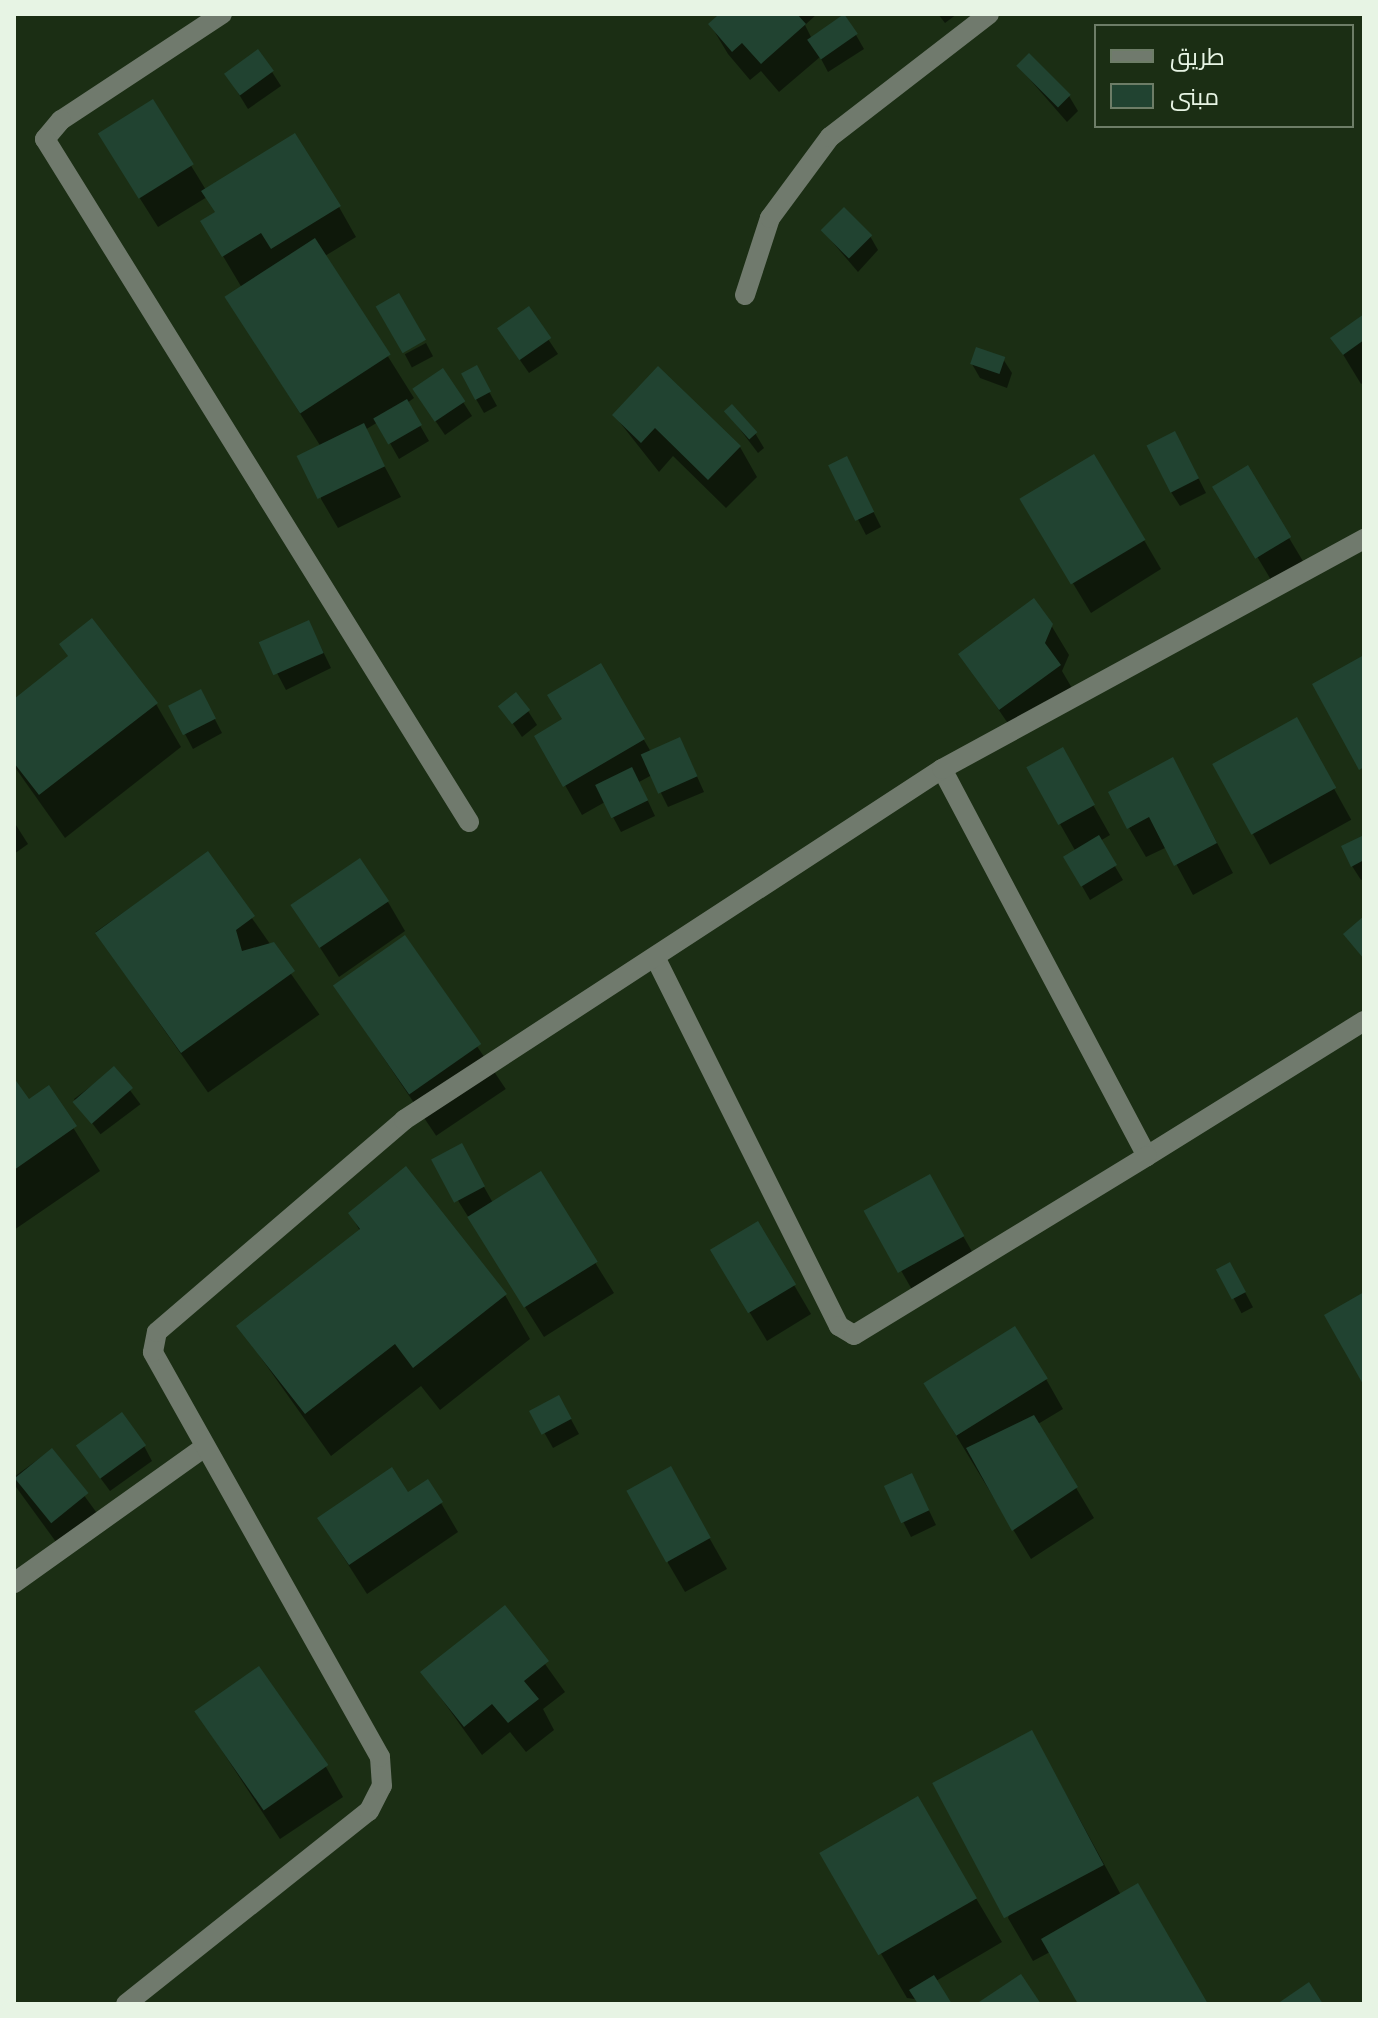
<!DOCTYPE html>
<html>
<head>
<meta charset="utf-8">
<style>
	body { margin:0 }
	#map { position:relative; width:1378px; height:2018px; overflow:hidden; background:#1b2e14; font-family:"Fira Sans Condensed",Cairo,sans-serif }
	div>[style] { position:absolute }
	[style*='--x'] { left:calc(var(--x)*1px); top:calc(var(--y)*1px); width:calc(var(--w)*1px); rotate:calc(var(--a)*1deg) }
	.shadow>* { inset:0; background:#0007; transform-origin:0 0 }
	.building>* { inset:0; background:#214331; transform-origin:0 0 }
	.minor>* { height:20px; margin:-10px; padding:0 10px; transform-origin:10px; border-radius:10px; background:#707a6d }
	span { translate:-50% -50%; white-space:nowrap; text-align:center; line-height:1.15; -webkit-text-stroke:6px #1b2e14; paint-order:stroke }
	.frame { position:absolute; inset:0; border:16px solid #e7f4e4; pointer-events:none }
	.legend { position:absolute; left:1094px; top:24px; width:260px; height:104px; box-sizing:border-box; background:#1b2e14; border:2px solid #6d7d67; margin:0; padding:10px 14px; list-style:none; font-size:24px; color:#e7f4e4 }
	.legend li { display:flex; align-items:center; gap:16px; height:40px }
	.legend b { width:40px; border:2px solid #6d7d67 }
</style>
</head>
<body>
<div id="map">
	<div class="shadow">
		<i style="clip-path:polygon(718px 14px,817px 14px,805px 25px,811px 37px,856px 35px,864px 49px,828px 72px,820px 57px,779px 92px,761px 71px,750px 80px,728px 54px,710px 24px)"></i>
		<i style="clip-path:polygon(938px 14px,957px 14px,945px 23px)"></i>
		<i style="clip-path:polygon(1019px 67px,1069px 96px,1078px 111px,1067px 122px)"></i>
		<i style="clip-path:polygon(272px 72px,281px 86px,248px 109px,235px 88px)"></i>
		<i style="clip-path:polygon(152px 102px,206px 190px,339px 207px,356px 237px,325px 256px,414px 398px,407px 403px,429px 441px,399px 459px,378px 422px,365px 430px,401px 497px,338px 528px,321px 499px,321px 447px,227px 297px,242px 288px,220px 251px,217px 214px,207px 197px,158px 227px,118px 164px)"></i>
		<i style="clip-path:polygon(823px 231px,870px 236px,878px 250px,858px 272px)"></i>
		<i style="clip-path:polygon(528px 309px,558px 354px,529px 373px,508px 343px)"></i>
		<i style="clip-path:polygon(1364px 316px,1364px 382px,1361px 384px,1333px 338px)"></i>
		<i style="left:426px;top:343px;width:15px;height:24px;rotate:62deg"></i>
		<i style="clip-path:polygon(1003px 359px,1012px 373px,1007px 388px,980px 378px,972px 364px)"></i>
		<i style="clip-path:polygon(476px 368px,497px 406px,484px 413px,476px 399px)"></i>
		<i style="clip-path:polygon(443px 371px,472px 416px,445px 435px,424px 404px)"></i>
		<i style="clip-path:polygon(726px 411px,755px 433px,764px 448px,758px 453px)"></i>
		<i style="clip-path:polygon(614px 415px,740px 447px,757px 477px,726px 508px,673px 456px,659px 472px)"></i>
		<i style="clip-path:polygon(1183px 448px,1206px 493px,1180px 506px,1171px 492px)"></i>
		<i style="clip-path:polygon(831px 467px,854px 473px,881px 527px,866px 535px)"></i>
		<i style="left:1247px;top:468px;width:117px;height:37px;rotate:59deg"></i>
		<i style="clip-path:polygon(1040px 529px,1144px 540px,1161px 569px,1091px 613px)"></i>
		<i style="clip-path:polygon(1051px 625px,1069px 655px,1062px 671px,1076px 695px,1018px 738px,961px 655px)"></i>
		<i style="clip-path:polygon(316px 637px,331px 668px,286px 690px,262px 645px)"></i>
		<i style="clip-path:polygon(601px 666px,651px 752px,687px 754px,704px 792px,668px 807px,652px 775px,639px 782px,655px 816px,621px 832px,605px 802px,582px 815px,537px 736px,564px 720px)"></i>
		<i style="clip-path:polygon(14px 701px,156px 704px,181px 747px,65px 838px,14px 766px)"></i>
		<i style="clip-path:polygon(170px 706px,208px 706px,222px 733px,193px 749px)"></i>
		<i style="clip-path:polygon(501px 706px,528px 711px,537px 725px,522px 737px)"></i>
		<i style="left:1296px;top:720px;width:114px;height:93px;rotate:61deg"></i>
		<i style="clip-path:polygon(1079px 780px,1110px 835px,1100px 841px,1123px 880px,1090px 900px,1066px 858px,1076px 852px,1060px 824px)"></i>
		<i style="clip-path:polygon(1189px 790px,1233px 873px,1193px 895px,1167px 847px,1146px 857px,1129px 828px)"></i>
		<i style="clip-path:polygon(14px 822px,28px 844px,14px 854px)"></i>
		<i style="clip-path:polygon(1364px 837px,1364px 879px,1361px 880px,1352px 866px)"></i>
		<i style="left:207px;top:854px;width:196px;height:136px;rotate:55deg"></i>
		<i style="clip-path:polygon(388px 902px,405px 931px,339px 977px,293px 906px)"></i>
		<i style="left:404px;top:938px;width:182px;height:84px;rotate:56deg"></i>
		<i style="left:114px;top:1069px;width:44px;height:50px;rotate:53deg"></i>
		<i style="clip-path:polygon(14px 1081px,28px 1102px,48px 1087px,100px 1171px,14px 1230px)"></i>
		<i style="clip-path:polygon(461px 1146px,493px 1203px,540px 1174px,614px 1293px,544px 1337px,433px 1161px)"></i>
		<i style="left:929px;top:1177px;width:103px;height:71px;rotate:60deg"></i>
		<i style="clip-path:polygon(350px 1213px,505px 1295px,530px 1339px,440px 1410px,421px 1386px,331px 1456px,239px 1327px,360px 1231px)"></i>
		<i style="left:1230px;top:1264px;width:49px;height:13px;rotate:62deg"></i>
		<i style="clip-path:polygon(730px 1280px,794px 1285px,811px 1314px,767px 1341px)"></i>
		<i style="clip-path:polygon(1046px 1379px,1063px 1409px,1038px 1424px,1094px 1518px,1031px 1559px,943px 1414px)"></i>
		<i style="clip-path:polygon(532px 1411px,567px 1412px,579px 1434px,553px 1448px)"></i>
		<i style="clip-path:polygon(144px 1446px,152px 1461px,110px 1491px,87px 1460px)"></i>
		<i style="left:51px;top:1450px;width:91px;height:50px;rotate:54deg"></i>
		<i style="clip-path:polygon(670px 1469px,727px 1569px,685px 1592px,668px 1563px)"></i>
		<i style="clip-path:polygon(886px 1488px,919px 1490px,936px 1525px,911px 1537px)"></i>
		<i style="clip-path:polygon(407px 1495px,441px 1503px,458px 1532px,367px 1594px,319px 1519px)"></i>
		<i style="clip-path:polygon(505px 1608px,565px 1692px,543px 1709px,554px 1730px,526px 1752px,510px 1732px,482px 1755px,423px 1673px)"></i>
		<i style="clip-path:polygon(196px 1711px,326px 1767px,343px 1797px,280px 1839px)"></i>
		<i style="clip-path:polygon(1056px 1776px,1121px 1895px,1205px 2004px,1080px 2004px,1050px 1952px,1033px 1961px,1008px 1918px)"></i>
		<i style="clip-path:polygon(917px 1799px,1002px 1942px,936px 1981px,950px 2004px,907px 1998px,823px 1855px)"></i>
	</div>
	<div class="building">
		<i style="clip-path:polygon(719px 14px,797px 14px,806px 24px,761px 64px,742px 43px,732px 52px,708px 24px)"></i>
		<i style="left:844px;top:14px;width:24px;height:45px;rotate:55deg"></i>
		<i style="left:258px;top:49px;width:27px;height:42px;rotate:54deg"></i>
		<i style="left:1029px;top:53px;width:59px;height:18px;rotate:45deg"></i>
		<i style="left:153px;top:99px;width:77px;height:65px;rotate:58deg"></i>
		<i style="clip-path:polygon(295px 133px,341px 206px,271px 249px,261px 233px,222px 257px,200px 221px,215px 212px,201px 191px)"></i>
		<i style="left:844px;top:207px;width:40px;height:33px;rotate:45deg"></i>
		<i style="left:315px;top:238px;width:139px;height:108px;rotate:57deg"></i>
		<i style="left:399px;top:293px;width:54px;height:27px;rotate:60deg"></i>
		<i style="left:529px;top:306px;width:39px;height:39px;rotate:55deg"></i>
		<i style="clip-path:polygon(1364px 314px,1364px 340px,1343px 355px,1330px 338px)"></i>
		<i style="left:976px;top:347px;width:31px;height:18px;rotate:19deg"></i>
		<i style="left:477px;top:365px;width:30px;height:18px;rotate:62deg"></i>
		<i style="clip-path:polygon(658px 366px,741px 446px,708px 480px,655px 428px,641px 443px,612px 415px)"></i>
		<i style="left:443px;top:368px;width:40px;height:37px;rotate:56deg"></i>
		<i style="left:407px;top:399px;width:30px;height:39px;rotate:60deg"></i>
		<i style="left:732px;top:404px;width:38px;height:11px;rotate:48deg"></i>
		<i style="left:364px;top:423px;width:48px;height:75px;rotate:64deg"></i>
		<i style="left:1175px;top:431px;width:53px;height:32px;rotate:63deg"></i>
		<i style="left:1094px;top:454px;width:100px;height:87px;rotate:59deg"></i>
		<i style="left:847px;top:456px;width:62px;height:21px;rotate:64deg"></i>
		<i style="left:1248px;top:465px;width:84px;height:42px;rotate:59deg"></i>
		<i style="clip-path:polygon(1034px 598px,1053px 624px,1045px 643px,1061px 665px,999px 710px,958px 654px)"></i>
		<i style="clip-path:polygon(92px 618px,158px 703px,39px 795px,14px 763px,14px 699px,68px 656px,59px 644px)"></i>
		<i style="left:309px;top:620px;width:36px;height:55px;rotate:66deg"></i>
		<i style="clip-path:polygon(1364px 655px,1364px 767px,1359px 770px,1312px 684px)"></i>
		<i style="clip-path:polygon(601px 663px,645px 739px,563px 787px,534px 736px,562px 719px,547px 695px)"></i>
		<i style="left:201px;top:689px;width:33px;height:37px;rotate:63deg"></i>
		<i style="left:516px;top:692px;width:23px;height:23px;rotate:52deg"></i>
		<i style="left:1297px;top:717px;width:81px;height:97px;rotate:61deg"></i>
		<i style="left:680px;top:737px;width:43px;height:43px;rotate:66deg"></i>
		<i style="left:1063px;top:747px;width:66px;height:42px;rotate:61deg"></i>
		<i style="clip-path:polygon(1173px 757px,1217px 843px,1174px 866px,1149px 817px,1127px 829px,1108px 792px)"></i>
		<i style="left:632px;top:767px;width:37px;height:41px;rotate:64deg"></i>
		<i style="left:1099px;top:835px;width:35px;height:42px;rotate:59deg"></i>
		<i style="clip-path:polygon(1364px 835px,1364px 860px,1351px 867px,1341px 846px)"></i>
		<i style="clip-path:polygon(208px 851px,255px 916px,236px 930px,242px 951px,274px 942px,295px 971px,181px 1053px,95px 933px)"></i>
		<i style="left:360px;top:858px;width:52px;height:84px;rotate:56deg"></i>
		<i style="clip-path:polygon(1364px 916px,1364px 959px,1343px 934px)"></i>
		<i style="left:405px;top:935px;width:133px;height:88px;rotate:55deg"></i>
		<i style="left:114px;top:1066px;width:29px;height:55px;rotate:49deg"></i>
		<i style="clip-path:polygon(14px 1078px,29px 1099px,49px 1085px,77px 1126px,14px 1170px)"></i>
		<i style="left:462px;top:1143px;width:49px;height:35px;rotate:62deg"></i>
		<i style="clip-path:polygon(406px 1166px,507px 1294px,413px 1368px,395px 1344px,305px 1414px,236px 1326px,360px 1229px,348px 1213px)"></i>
		<i style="left:541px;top:1171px;width:107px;height:87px;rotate:58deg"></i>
		<i style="left:930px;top:1174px;width:71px;height:76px;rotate:61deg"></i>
		<i style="left:758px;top:1221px;width:74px;height:56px;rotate:59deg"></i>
		<i style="left:1230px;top:1262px;width:34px;height:16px;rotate:62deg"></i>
		<i style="clip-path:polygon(1364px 1292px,1364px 1386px,1324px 1315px)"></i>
		<i style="left:1015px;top:1326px;width:62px;height:108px;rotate:58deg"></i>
		<i style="left:559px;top:1395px;width:27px;height:34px;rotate:62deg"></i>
		<i style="left:122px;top:1412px;width:41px;height:57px;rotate:54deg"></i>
		<i style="clip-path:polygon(1034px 1415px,1078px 1487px,1012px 1531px,966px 1448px)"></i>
		<i style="left:52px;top:1448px;width:58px;height:48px;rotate:51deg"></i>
		<i style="left:671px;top:1466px;width:82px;height:51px;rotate:61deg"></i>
		<i style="clip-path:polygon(392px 1467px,408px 1492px,428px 1479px,443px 1502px,349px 1565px,317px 1518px)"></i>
		<i style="left:912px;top:1473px;width:41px;height:31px;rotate:65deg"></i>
		<i style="clip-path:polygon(505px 1605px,549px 1661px,524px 1681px,539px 1699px,508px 1723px,492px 1704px,464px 1727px,420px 1672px)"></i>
		<i style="left:259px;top:1666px;width:121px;height:79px;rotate:55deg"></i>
		<i style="left:1032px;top:1730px;width:153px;height:113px;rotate:62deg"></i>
		<i style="left:918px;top:1796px;width:118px;height:114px;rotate:60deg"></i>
		<i style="clip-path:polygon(1138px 1883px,1208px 2004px,1078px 2004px,1041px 1939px)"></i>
		<i style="clip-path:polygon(1021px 1974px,1041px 2004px,976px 2004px)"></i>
		<i style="clip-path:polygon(934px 1975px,952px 2004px,918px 2004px,909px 1990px)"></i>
		<i style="clip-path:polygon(1309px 1982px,1323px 2004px,1277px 2004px)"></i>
	</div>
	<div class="minor">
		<i style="--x:222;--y:14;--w:193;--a:146.6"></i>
		<i style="--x:61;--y:120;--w:25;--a:130"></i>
		<i style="--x:45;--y:139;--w:804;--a:58.17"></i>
		<i style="--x:745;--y:295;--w:81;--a:-72"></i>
		<i style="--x:770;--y:218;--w:101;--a:-53.5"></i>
		<i style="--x:830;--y:137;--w:201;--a:-37.7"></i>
		<i style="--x:942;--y:769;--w:438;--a:62.1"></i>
		<i style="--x:1147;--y:1156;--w:256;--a:-31.9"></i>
		<i style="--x:656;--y:959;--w:410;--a:63.5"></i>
		<i style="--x:839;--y:1326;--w:17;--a:31"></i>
		<i style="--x:854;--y:1335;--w:343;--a:-31.4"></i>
		<i style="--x:14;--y:1583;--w:231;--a:-35.5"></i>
		<i style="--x:126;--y:2004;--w:310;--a:-38.5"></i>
		<i style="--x:369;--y:1811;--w:28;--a:-63"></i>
		<i style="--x:382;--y:1786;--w:29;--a:-94"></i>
		<i style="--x:380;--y:1757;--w:464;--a:-119.3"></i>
		<i style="--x:153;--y:1352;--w:20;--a:-79"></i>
		<i style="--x:157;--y:1332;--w:326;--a:-40.6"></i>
		<i style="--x:404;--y:1120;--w:642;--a:-33.12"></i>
		<i style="--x:942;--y:769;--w:481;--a:-28.6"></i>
	</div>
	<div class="frame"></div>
	<ul class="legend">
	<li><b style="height:10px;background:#707a6d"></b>طريق</li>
	<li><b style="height:22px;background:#214331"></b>مبنى</li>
	</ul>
</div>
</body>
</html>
